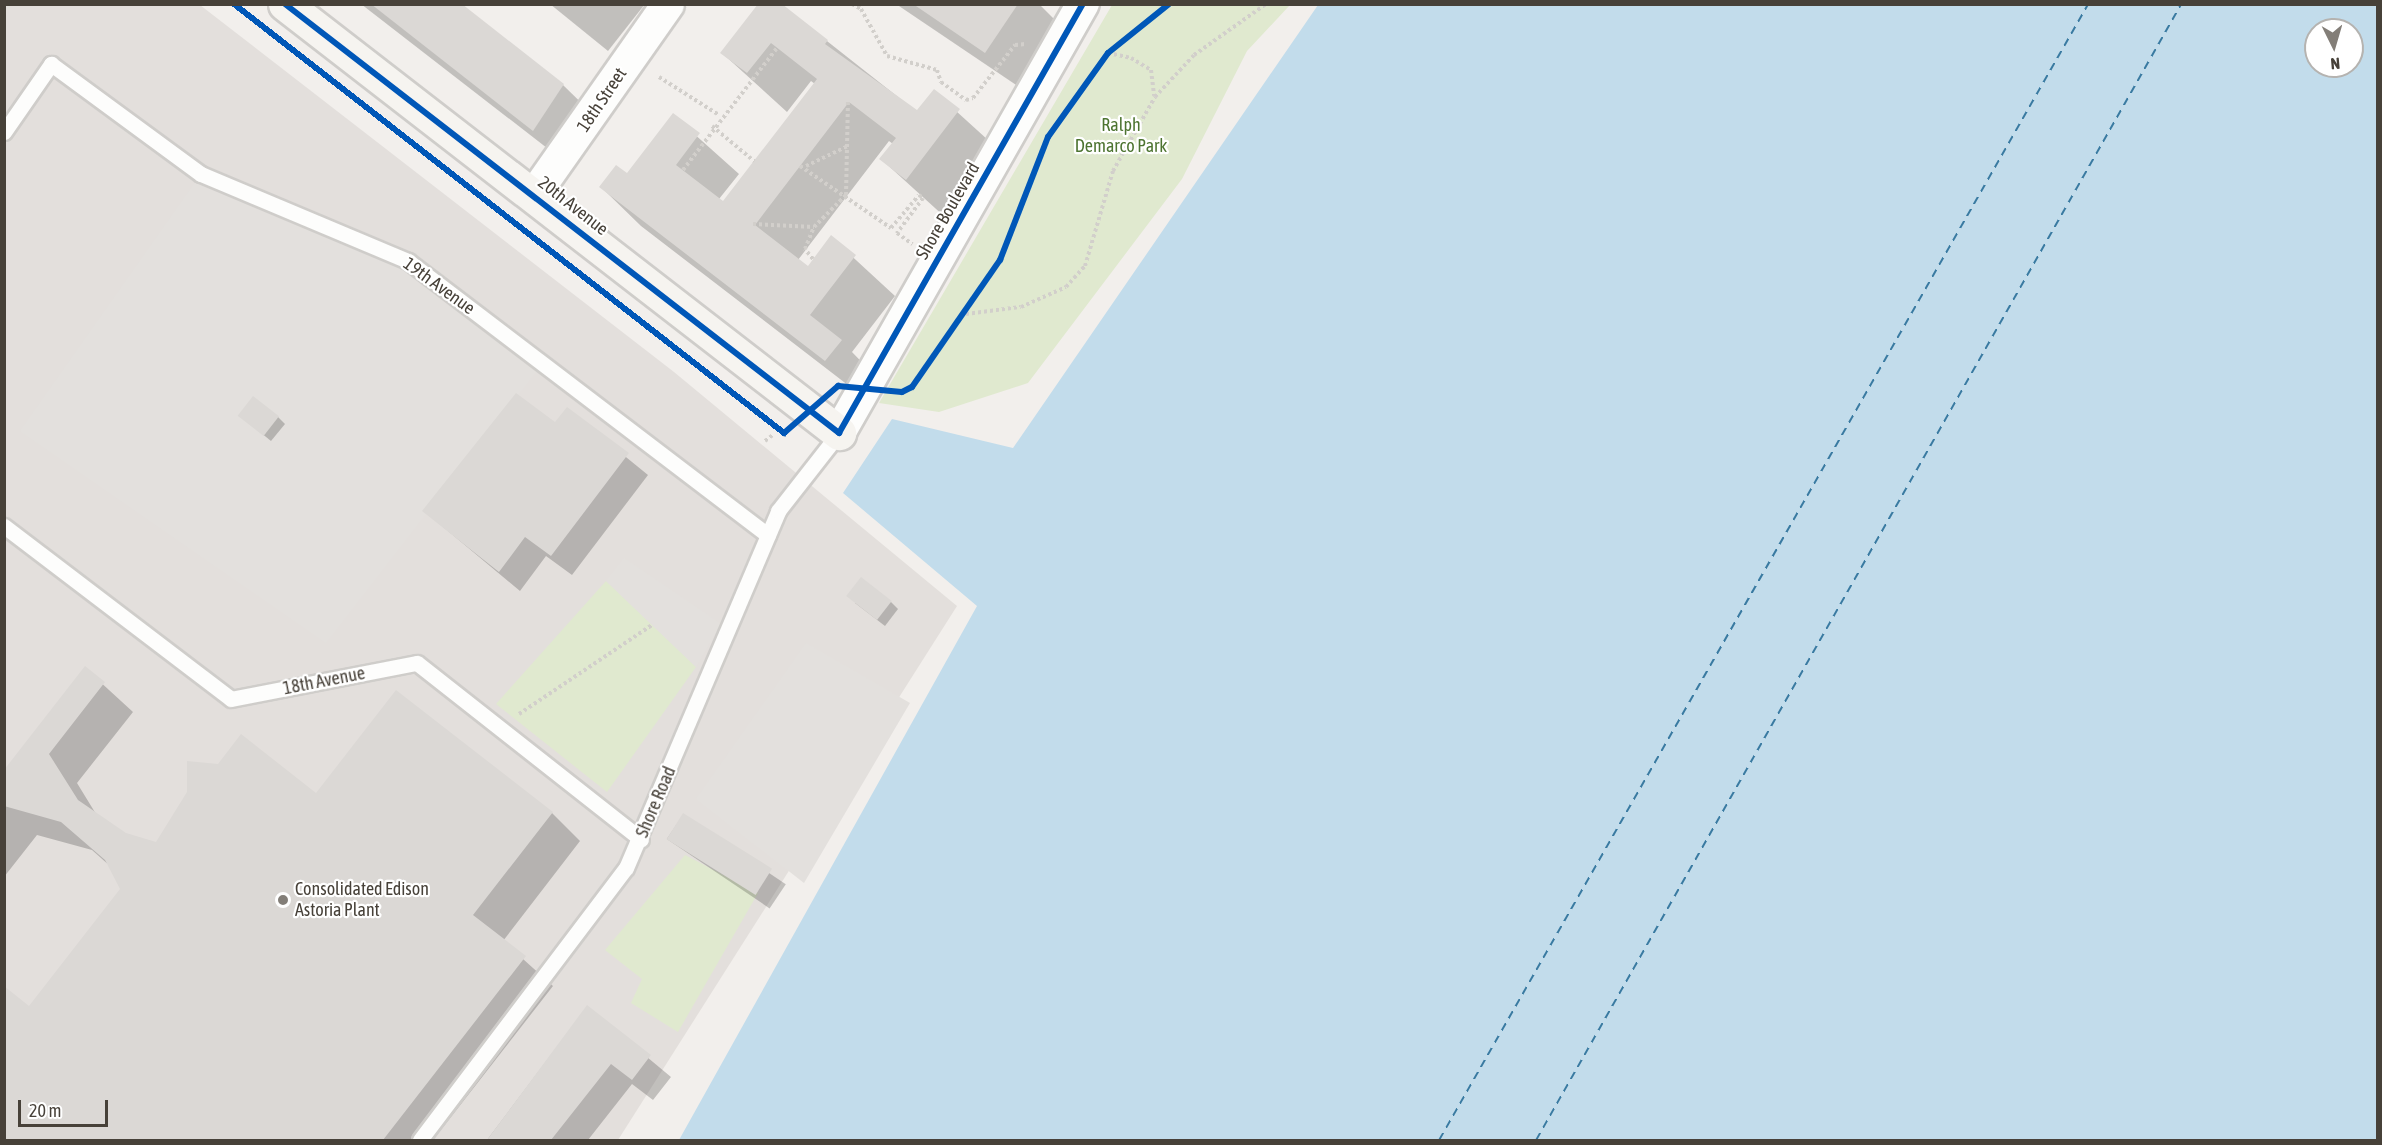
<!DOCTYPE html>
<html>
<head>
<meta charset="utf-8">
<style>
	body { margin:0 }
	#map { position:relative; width:2382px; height:1145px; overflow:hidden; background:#f2efec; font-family:"Asap Condensed",sans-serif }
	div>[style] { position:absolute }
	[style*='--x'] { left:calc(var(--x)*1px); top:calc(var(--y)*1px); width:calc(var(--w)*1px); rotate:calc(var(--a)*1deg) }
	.industrial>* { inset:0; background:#e3dfdc }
	.green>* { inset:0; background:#e0e9cf }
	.parking>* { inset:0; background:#e3e0dd }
	.water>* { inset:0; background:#c2dceb }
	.shadow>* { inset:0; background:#0003; transform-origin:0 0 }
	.ferry>* { height:1.5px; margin-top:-0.75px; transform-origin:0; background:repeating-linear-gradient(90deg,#397aa1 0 8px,transparent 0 14px) }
	.building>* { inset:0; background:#dbd8d5; transform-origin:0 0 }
	.path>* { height:4px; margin-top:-2px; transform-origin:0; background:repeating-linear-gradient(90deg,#d2cfcb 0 3px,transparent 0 6px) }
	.roads { filter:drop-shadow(2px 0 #cfcdca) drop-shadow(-2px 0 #cfcdca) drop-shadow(0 2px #cfcdca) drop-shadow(0 -2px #cfcdca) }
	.lane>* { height:15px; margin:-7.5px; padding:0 7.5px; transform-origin:7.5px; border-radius:7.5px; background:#fdfdfc }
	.street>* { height:32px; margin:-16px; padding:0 16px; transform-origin:16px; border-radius:16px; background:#fdfdfc }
	.secondary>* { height:33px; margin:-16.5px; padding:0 16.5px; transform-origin:16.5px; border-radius:16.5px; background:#f6f4f0 }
	.cycleway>* { height:6px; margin:-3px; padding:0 3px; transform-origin:3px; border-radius:3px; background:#0057b8 }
	.dots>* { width:16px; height:16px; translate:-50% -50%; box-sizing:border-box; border:3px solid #fff; border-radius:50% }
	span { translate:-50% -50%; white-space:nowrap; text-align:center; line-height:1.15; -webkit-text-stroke:4.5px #fff; paint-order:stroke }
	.street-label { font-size:18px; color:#474139 }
	.park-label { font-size:18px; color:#4d7431 }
	.poi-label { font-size:18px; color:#474139 }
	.left { translate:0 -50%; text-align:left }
	.frame { position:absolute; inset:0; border:6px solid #474139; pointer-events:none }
	.north { position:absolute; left:2304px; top:18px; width:60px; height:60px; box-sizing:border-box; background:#fff; border:2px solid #b5b3b0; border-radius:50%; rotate:175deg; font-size:16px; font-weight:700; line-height:24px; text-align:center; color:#474139 }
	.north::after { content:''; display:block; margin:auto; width:21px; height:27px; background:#837e78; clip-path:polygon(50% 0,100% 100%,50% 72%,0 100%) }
	.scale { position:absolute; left:18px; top:1100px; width:90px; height:27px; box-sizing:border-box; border:3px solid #474139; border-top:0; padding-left:8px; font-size:18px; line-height:21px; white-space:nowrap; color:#474139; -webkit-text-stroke:4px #fff; paint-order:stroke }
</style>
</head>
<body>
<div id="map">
	<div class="industrial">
		<i style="clip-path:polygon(5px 5px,200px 5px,674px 372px,957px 606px,618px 1140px,5px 1140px)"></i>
	</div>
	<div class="green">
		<i style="clip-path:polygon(1112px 5px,1290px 5px,1247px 51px,1182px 179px,1028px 383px,939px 412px,879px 403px)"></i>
		<i style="clip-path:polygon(606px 581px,696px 667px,607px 792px,496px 704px)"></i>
		<i style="clip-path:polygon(685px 855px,758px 893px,678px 1032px,631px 1003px,642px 979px,605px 950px)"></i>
	</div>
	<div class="parking">
		<i style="clip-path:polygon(201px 174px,408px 261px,543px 363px,326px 643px,20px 431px)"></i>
		<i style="clip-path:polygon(624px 558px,721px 624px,696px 667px,606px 581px)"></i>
		<i style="clip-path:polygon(806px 643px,910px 703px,804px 883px,696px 799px)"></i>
	</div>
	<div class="water">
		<i style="clip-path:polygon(evenodd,1318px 5px,2377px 5px,2377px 1140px,679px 1140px,977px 606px,843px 493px,892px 419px,1013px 448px,1318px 5px,2316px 30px,2352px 30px,2352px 66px,2316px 66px,2316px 30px)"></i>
	</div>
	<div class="shadow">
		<i style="clip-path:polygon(361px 4px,459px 4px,563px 85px,603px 124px,574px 169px)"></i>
		<i style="clip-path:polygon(550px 4px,645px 4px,608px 51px)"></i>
		<i style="clip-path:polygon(780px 4px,917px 112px,934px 91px,999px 150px,946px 218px,881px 159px,893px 144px,889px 141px,798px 260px,808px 268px,831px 237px,895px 296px,852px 352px,880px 381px,866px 399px,641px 226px,601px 187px,627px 175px,673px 115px,739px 174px,719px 199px,724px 203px,815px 84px,811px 81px,787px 112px,722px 53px)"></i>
		<i style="clip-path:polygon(896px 4px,1039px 4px,1066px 31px,1025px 91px)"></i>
		<i style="clip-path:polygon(567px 409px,648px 475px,572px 575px,546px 556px,520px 591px,424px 511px,556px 424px)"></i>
		<i style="clip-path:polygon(240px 416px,278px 417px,285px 424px,271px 441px)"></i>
		<i style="clip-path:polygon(891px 602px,898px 609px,885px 626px,855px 603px)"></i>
		<i style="clip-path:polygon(85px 668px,133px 712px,77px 783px,96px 814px,125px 835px,157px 844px,317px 795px,552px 813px,580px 841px,503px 941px,553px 986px,433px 1140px,4px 1140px,4px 990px,29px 1008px,122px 889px,110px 866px,92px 850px,37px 835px,4px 877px,4px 772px)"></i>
		<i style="left:683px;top:815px;width:124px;height:29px;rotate:34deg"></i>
		<i style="clip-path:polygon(587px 1007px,671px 1077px,653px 1100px,632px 1084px,588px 1140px,487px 1140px)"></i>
	</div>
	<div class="ferry">
		<i style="--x:1439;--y:1140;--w:1308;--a:-60.26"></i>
		<i style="--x:1536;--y:1140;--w:1306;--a:-60.41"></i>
	</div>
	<div class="building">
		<i style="clip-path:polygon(371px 4px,462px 4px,564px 84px,533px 131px)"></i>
		<i style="clip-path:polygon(758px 4px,782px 4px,828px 40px,825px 44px,917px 110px,934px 89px,960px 109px,906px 180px,879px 159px,896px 138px,849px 102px,755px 225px,808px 266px,831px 235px,856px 255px,810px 315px,842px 340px,825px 361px,599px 187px,616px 165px,627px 173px,673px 113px,700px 133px,676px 165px,723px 201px,817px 79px,771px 43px,747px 73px,720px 53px)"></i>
		<i style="clip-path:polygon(913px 4px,1018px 4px,985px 53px)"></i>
		<i style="clip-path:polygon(516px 393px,555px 422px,567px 407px,629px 453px,551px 556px,525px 537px,499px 572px,422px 511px)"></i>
		<i style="left:253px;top:396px;width:33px;height:25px;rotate:38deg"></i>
		<i style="left:861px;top:577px;width:39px;height:24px;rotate:38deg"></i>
		<i style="clip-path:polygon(85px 666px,105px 682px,49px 754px,78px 800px,126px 833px,156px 842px,187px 792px,187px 761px,218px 764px,241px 734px,316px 793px,396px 690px,553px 812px,473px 915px,526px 956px,383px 1140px,4px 1140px,4px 986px,29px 1006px,120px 889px,105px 860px,61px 822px,4px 806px,4px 770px)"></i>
		<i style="left:683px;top:813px;width:105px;height:31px;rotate:32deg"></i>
		<i style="clip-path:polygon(587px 1005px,651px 1055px,632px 1080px,611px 1064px,551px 1140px,487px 1140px)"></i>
	</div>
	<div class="path">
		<i style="--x:852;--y:4;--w:10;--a:29"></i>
		<i style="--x:861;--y:9;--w:54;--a:61"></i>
		<i style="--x:887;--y:56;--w:52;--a:15.6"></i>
		<i style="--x:937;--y:70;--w:13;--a:72"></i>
		<i style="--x:941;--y:82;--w:31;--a:36"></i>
		<i style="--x:966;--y:100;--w:7;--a:-16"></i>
		<i style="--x:973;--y:98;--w:68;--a:-51.6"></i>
		<i style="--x:1015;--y:45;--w:10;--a:-6"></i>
		<i style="--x:1108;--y:53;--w:24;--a:12"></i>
		<i style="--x:1131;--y:58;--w:23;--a:31"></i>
		<i style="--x:1151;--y:70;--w:26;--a:83"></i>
		<i style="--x:659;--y:77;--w:71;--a:32.3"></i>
		<i style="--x:712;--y:126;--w:55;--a:39.8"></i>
		<i style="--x:800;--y:166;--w:110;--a:34.3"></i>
		<i style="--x:891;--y:228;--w:43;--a:-49.7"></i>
		<i style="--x:919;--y:195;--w:5;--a:37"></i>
		<i style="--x:923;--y:198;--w:44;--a:126.6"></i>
		<i style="--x:897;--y:233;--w:19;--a:36"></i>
		<i style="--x:806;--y:166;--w:47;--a:-25.5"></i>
		<i style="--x:683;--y:170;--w:154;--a:-52.4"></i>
		<i style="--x:753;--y:224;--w:61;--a:2.8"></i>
		<i style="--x:814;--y:227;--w:45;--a:-45"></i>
		<i style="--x:846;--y:195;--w:94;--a:-88.8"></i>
		<i style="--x:813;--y:259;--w:13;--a:-129"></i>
		<i style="--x:805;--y:249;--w:24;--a:-68"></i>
		<i style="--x:966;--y:314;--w:55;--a:-7.3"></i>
		<i style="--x:1021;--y:307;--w:49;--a:-24"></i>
		<i style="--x:1066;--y:287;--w:28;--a:-48"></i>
		<i style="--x:1085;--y:266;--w:99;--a:-73.6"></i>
		<i style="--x:1113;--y:171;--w:85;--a:-60.4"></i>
		<i style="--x:1155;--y:97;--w:57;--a:-47.1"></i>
		<i style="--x:1194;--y:55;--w:88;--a:-35.3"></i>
		<i style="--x:765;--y:441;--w:11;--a:-38"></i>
		<i style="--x:519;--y:714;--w:160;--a:-33.8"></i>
	</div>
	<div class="roads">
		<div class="lane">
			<i style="--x:4;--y:132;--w:83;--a:-55.3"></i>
			<i style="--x:51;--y:64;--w:186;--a:36.3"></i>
			<i style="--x:201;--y:174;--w:225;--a:22.8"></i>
			<i style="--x:408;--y:261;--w:452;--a:37.3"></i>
			<i style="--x:4;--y:526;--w:285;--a:37.3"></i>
			<i style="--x:231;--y:699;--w:189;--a:-11"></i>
			<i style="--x:417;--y:663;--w:285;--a:38.2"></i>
			<i style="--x:420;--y:1140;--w:341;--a:-52.9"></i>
			<i style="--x:626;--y:868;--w:388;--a:-66.9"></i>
			<i style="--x:778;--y:511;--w:99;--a:-52"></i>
		</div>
		<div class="street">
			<i style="--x:534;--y:195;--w:233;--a:-54.9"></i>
			<i style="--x:839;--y:433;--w:494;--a:-60.4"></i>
		</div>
		<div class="secondary">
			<i style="--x:285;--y:4;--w:701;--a:37.75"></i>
		</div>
	</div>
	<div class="cycleway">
		<i style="--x:234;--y:4;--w:698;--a:37.95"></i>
		<i style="--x:784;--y:433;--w:72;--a:-41"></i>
		<i style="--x:838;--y:386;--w:64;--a:5.4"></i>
		<i style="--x:902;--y:392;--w:11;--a:-27"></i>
		<i style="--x:912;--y:387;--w:155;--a:-55.3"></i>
		<i style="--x:1000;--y:260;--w:132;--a:-68.7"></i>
		<i style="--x:1048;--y:137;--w:103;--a:-54.5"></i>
		<i style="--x:1108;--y:53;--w:78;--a:-38.8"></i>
		<i style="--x:285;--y:4;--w:701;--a:37.75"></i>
		<i style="--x:839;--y:433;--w:494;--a:-60.4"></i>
	</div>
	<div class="dots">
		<i style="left:283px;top:900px;background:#837e78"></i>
	</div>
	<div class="street-label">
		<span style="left:602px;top:100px;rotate:-56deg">18th Street</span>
		<span style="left:573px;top:206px;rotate:38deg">20th Avenue</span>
		<span style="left:948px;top:211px;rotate:-60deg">Shore Boulevard</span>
		<span style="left:439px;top:286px;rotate:36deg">19th Avenue</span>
		<span style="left:324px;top:681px;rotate:-11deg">18th Avenue</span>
		<span style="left:656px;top:802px;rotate:-67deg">Shore Road</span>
	</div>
	<div class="park-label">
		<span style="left:1121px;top:136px">Ralph<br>Demarco Park</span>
	</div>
	<div class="poi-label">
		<span class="left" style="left:295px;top:900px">Consolidated Edison<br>Astoria Plant</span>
	</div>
	<div class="frame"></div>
	<div class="north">N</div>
	<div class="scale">20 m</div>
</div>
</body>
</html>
